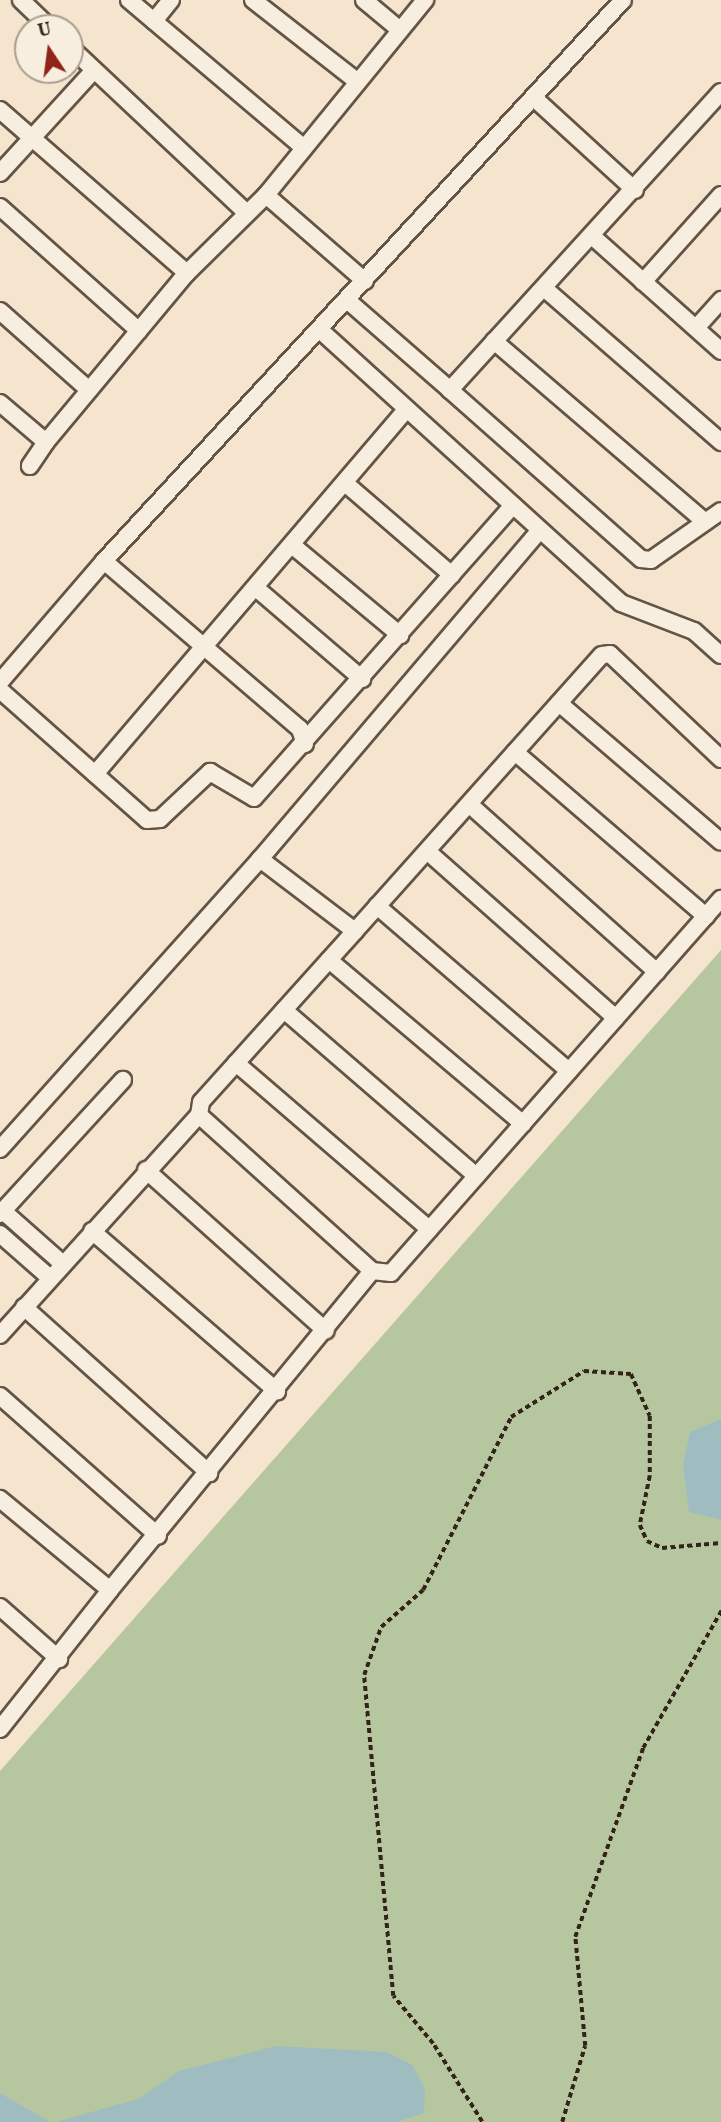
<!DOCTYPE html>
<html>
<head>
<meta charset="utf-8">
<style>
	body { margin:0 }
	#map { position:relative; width:721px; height:2122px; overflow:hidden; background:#f5e5ce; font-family:Vollkorn,serif }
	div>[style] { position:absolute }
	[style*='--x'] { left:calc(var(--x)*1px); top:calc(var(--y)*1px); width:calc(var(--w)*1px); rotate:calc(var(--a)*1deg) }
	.green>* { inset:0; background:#b6c69e }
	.water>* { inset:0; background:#9fbdc0 }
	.path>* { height:3.5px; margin-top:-1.75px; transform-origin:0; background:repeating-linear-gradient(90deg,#332319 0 5px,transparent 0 8.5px) }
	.roads { filter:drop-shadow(2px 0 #645446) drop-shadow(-2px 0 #645446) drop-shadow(0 2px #645446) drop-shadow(0 -2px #645446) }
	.minor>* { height:16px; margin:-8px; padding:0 8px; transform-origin:8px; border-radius:8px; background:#f8eedf }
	span { translate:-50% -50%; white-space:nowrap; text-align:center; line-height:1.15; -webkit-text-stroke:5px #f8eedf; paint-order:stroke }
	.north { position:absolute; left:14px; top:14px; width:70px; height:70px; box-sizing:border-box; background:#f8eedf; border:2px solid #a99d90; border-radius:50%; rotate:347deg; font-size:19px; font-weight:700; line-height:28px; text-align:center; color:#332319 }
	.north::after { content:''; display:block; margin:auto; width:24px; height:32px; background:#8f2418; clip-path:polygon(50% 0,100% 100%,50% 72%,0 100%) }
</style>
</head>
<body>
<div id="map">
	<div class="green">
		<i style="clip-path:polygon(721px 950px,721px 2122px,0 2122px,0 1771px)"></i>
	</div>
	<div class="water">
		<i style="clip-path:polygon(721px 1419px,721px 1520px,689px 1512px,683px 1465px,690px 1432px)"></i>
		<i style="clip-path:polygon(276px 2046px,387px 2052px,412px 2065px,425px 2088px,424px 2113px,397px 2122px,56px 2122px,138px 2099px,179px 2071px)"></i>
		<i style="clip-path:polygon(0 2093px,50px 2122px,0 2122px)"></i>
	</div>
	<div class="path">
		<i style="--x:482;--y:2122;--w:92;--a:-122.1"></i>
		<i style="--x:433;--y:2044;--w:62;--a:-129.8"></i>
		<i style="--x:393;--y:1996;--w:322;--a:-95.2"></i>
		<i style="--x:364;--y:1675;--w:51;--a:-70.5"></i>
		<i style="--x:381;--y:1627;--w:56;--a:-41.4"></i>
		<i style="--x:423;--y:1590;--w:194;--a:-63"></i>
		<i style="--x:511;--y:1417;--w:86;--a:-32.2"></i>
		<i style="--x:584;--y:1371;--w:47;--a:3.7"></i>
		<i style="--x:631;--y:1374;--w:46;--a:65.7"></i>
		<i style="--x:650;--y:1416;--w:60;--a:90"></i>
		<i style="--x:650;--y:1476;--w:50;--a:101.5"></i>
		<i style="--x:640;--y:1525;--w:17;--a:66"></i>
		<i style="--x:647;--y:1541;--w:17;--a:25"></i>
		<i style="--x:662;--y:1548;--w:59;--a:-4.8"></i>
		<i style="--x:562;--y:2122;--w:79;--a:-73.2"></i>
		<i style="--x:585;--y:2046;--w:109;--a:-95.2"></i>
		<i style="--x:575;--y:1937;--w:201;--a:-70.2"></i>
		<i style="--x:643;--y:1748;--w:158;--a:-60.3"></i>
	</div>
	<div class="roads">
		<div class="minor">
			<i style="--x:21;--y:0;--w:40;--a:44"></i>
			<i style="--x:129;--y:0;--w:229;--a:40.2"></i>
			<i style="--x:253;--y:0;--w:133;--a:38"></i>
			<i style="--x:364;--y:0;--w:47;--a:39.8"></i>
			<i style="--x:154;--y:21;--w:27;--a:-51"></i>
			<i style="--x:70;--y:47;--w:243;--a:43.2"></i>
			<i style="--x:721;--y:92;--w:403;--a:132.3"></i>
			<i style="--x:450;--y:390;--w:255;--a:41.5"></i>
			<i style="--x:641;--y:559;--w:10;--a:6"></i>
			<i style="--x:651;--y:560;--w:85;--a:-35"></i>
			<i style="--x:533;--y:97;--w:138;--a:42.4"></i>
			<i style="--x:0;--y:110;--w:248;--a:41.1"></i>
			<i style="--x:0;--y:173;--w:139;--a:-47.6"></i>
			<i style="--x:266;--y:195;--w:131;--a:41"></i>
			<i style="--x:0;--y:207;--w:186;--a:41.7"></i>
			<i style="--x:592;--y:236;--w:173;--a:41.7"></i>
			<i style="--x:643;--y:282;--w:117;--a:-48.1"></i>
			<i style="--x:544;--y:288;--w:235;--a:41"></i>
			<i style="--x:347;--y:300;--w:137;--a:41.1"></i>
			<i style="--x:0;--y:311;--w:119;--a:41.6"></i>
			<i style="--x:696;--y:328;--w:38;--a:-48"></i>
			<i style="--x:320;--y:330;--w:406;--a:42.2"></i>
			<i style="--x:621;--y:603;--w:78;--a:21"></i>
			<i style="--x:694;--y:631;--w:36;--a:42"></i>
			<i style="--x:494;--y:341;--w:278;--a:40.6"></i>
			<i style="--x:0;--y:403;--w:60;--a:40.3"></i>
			<i style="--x:46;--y:442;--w:29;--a:124"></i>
			<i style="--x:46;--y:442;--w:220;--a:-50.2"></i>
			<i style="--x:187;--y:273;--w:111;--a:-44.6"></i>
			<i style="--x:266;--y:195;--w:252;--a:-50.8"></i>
			<i style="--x:345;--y:483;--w:141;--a:40.7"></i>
			<i style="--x:540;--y:530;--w:432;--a:130.4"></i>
			<i style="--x:260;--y:859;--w:119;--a:37.2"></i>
			<i style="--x:355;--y:931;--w:370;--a:-48.2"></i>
			<i style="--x:602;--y:655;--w:8;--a:-7"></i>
			<i style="--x:610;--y:654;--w:153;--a:43.4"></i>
			<i style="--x:292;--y:545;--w:141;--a:39.8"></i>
			<i style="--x:104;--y:561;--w:258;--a:40.6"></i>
			<i style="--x:300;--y:729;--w:16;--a:72"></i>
			<i style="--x:256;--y:588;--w:140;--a:40.6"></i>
			<i style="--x:0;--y:682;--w:160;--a:-49.3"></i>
			<i style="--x:104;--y:561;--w:764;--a:-47.23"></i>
			<i style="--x:0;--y:690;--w:196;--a:41.5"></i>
			<i style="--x:147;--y:820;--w:13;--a:-4"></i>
			<i style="--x:160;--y:819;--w:69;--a:-43.2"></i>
			<i style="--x:210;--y:772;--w:51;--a:30.6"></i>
			<i style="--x:254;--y:798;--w:391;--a:-48.5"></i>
			<i style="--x:559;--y:703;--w:213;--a:40.6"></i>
			<i style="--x:515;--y:752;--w:252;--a:40.7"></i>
			<i style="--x:95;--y:774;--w:480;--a:-49.5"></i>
			<i style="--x:469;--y:804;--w:252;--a:41.8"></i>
			<i style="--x:427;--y:851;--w:252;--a:41.5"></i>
			<i style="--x:377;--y:906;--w:253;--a:40.7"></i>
			<i style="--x:329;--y:960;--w:254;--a:40.2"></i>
			<i style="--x:284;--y:1010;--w:254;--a:40.8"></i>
			<i style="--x:236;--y:1063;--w:255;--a:40.7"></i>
			<i style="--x:199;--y:1115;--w:13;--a:-81"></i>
			<i style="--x:201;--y:1102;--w:230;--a:-48"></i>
			<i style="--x:0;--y:1149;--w:389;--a:-48.1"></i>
			<i style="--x:146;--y:1170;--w:241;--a:41.8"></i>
			<i style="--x:3;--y:1211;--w:80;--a:41.5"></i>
			<i style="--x:0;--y:1214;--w:182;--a:-47.5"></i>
			<i style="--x:92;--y:1231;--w:245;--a:40.9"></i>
			<i style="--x:0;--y:1234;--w:67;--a:41.3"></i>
			<i style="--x:372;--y:1271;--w:19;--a:6"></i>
			<i style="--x:391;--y:1273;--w:499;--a:-48.6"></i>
			<i style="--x:24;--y:1307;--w:249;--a:41.9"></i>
			<i style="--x:0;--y:1335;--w:297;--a:-47.9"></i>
			<i style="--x:199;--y:1115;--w:233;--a:42"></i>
			<i style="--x:372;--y:1271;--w:413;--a:129.4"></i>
			<i style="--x:110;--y:1590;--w:143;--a:-140.4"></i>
			<i style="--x:0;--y:1396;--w:211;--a:41.5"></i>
			<i style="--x:0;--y:1607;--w:79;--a:41.4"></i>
			<i style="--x:0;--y:1729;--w:177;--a:-51.6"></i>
		</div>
	</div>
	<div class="north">U</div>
</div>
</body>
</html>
